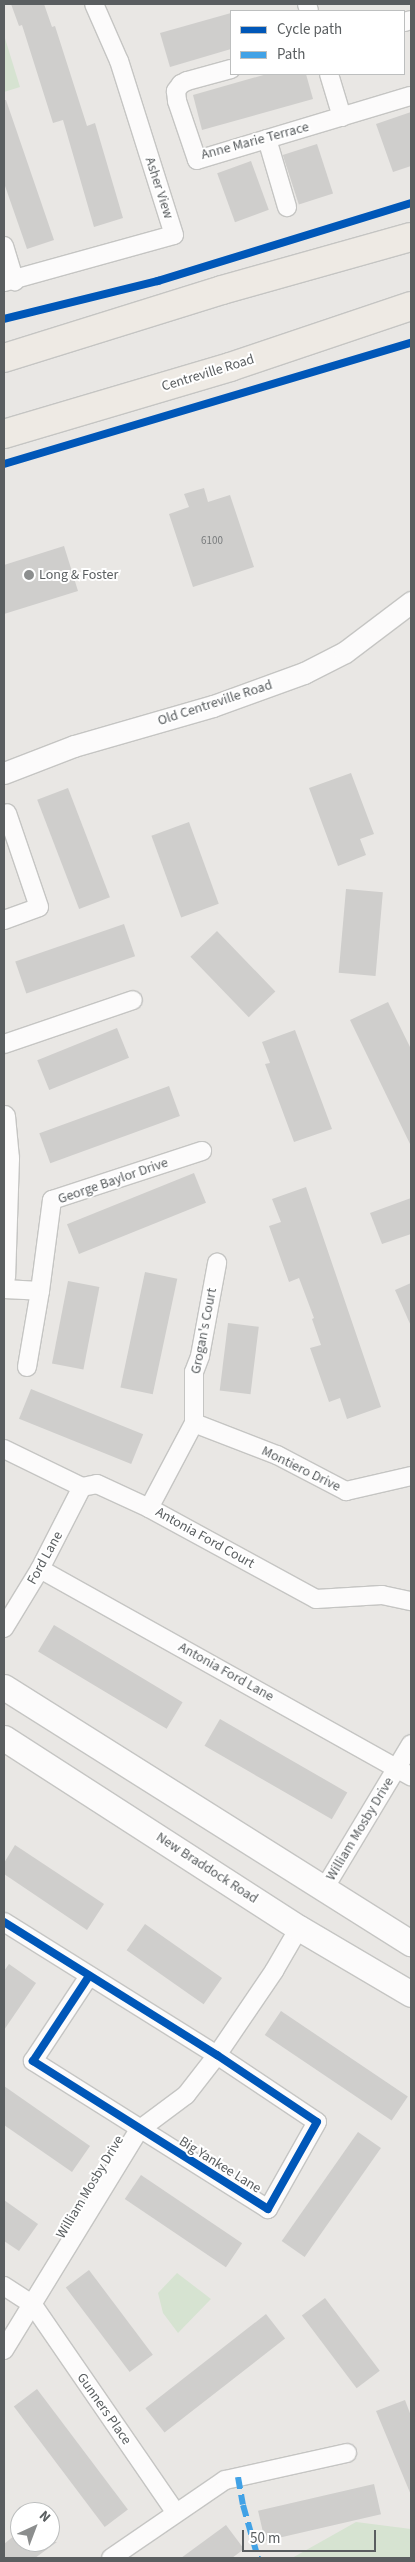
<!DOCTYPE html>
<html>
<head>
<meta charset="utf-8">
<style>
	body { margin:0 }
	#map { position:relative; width:415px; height:2562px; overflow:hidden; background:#e9e7e4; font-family:"Source Sans 3",sans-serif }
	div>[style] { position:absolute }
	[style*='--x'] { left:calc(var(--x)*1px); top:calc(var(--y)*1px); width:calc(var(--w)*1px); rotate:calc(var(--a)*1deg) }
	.green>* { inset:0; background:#d6e3d1 }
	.building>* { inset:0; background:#cfcecc; transform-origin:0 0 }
	.roads { filter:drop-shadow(1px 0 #c5c5c3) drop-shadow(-1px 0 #c5c5c3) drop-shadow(0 1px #c5c5c3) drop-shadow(0 -1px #c5c5c3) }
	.minor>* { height:18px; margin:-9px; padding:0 9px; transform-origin:9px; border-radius:9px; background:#fcfbfb }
	.tertiary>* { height:21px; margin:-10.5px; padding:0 10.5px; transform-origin:10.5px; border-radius:10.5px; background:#fcfbfb }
	.secondary>* { height:25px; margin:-12.5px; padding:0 12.5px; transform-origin:12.5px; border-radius:12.5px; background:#fcfbfb }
	.trunk>* { height:28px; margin:-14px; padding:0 14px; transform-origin:14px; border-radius:14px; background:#eeeae4 }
	.quiet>* { height:6px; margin-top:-3px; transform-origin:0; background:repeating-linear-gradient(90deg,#42a2e6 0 12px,transparent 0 18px) }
	.cycleway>* { height:8px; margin:-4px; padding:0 4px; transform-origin:4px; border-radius:4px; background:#0057b8 }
	.dots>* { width:14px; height:14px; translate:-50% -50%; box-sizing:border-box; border:2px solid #fff; border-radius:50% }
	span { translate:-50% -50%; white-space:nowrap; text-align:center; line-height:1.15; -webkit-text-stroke:4px #fff; paint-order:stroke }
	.number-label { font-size:11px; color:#787b7c }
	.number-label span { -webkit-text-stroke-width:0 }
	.street-label { font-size:14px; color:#5a5e60 }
	.poi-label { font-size:14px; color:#5a5e60 }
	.left { translate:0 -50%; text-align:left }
	.frame { position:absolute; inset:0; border:5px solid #5a5e60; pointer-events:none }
	.legend { position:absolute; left:230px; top:10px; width:175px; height:65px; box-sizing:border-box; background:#fff; border:1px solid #bdbfbf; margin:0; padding:6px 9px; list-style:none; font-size:15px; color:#5a5e60 }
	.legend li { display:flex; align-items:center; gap:10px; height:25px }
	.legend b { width:25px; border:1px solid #bdbfbf }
	.north { position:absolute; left:10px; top:2502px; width:50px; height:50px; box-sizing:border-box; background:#fff; border:1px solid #bdbfbf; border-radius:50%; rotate:43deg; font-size:14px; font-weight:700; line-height:20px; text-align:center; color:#5a5e60 }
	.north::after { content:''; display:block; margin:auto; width:18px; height:22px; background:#8c8e8e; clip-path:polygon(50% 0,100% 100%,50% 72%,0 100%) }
	.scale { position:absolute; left:242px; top:2530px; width:134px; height:22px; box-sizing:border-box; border:2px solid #5a5e60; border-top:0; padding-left:6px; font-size:15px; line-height:18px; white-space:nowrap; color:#5a5e60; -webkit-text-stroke:4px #fff; paint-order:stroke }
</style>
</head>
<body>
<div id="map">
	<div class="green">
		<i style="clip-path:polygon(4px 35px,20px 87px,4px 92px)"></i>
		<i style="clip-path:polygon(177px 2273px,211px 2299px,178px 2333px,163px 2313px,158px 2293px)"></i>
		<i style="clip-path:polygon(356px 2522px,411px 2529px,411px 2558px,292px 2558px)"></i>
	</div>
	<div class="building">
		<i style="clip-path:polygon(11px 4px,44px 4px,52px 27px,55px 26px,87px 126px,95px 123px,123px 218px,94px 227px,63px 120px,53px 123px,22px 25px,19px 26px)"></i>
		<i style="clip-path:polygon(231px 13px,231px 49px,170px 67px,160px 33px)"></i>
		<i style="clip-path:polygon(267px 74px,306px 74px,313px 99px,202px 130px,193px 95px)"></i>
		<i style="clip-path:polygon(4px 100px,6px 100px,54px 240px,27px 249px,4px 183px)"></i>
		<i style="clip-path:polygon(411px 112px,411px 166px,393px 172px,376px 124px)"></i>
		<i style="left:317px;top:144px;width:52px;height:36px;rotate:72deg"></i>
		<i style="left:251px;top:161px;width:52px;height:36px;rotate:70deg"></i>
		<i style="clip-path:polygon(204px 488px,208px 502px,230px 495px,254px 567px,193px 587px,169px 514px,189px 507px,184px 494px)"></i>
		<i style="clip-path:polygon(64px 546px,78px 591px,4px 614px,4px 565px)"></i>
		<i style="clip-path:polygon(351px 773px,374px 834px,360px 839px,366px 855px,338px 866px,309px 788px)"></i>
		<i style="left:68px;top:788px;width:117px;height:33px;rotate:69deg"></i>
		<i style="left:189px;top:822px;width:87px;height:40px;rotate:70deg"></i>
		<i style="left:346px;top:889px;width:37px;height:84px;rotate:5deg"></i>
		<i style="left:124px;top:924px;width:34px;height:115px;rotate:71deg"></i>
		<i style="left:217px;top:931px;width:84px;height:37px;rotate:46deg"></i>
		<i style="clip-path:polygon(388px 1002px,411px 1049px,411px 1146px,350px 1020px)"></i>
		<i style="left:117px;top:1028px;width:32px;height:86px;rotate:68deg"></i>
		<i style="clip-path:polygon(295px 1030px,332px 1129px,294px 1142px,265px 1064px,270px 1063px,262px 1042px)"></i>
		<i style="left:169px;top:1086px;width:32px;height:138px;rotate:70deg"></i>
		<i style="left:194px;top:1173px;width:32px;height:137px;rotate:68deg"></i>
		<i style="clip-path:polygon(306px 1187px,381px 1407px,347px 1419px,340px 1398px,329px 1402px,310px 1348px,321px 1345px,312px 1319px,314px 1318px,299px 1278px,289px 1282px,269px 1226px,281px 1222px,272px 1199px)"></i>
		<i style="clip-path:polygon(411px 1198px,411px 1234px,382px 1244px,370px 1213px)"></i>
		<i style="left:145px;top:1272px;width:33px;height:118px;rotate:12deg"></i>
		<i style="left:68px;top:1281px;width:32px;height:84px;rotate:11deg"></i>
		<i style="clip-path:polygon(411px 1283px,411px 1326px,395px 1290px)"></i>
		<i style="left:228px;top:1323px;width:31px;height:68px;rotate:7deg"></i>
		<i style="left:31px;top:1389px;width:121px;height:32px;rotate:22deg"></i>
		<i style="left:54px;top:1625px;width:150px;height:31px;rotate:31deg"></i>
		<i style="left:220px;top:1719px;width:147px;height:31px;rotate:30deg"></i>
		<i style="clip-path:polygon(15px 1845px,104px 1904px,87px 1930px,4px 1874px,4px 1863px)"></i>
		<i style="left:145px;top:1924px;width:94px;height:32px;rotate:35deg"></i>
		<i style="clip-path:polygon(9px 1964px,36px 1983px,4px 2030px,4px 1971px)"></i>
		<i style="left:281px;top:2011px;width:153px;height:29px;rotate:34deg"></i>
		<i style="clip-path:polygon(4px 2086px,90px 2146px,72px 2172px,4px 2125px)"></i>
		<i style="left:358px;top:2132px;width:28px;height:133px;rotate:35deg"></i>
		<i style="left:141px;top:2175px;width:122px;height:29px;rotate:34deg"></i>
		<i style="clip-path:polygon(4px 2200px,38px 2224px,19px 2251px,4px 2241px)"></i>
		<i style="left:89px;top:2270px;width:106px;height:29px;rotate:53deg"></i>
		<i style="left:325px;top:2298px;width:91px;height:29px;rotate:53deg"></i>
		<i style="left:266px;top:2314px;width:31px;height:153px;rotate:52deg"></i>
		<i style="left:37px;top:2389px;width:151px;height:29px;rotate:53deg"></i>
		<i style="clip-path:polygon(405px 2400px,411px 2416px,411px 2495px,376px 2411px)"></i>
		<i style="left:374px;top:2484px;width:31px;height:119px;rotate:77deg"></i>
		<i style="clip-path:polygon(226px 2525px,244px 2549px,232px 2558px,181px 2558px)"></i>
		<i style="clip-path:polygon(20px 2531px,20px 2542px,57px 2542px,35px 2558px,4px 2558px,4px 2544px)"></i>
	</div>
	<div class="roads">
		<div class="minor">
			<i style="--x:307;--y:4;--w:7;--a:74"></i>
			<i style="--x:404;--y:22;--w:7;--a:-16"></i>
			<i style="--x:231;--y:69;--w:46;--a:164.7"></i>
			<i style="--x:187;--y:81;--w:7;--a:153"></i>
			<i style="--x:181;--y:84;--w:9;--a:126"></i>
			<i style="--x:176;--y:91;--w:10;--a:84"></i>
			<i style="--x:177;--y:101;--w:62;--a:71.3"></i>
			<i style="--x:197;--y:160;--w:223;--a:-16.7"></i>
			<i style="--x:329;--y:74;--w:45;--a:73.2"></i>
			<i style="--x:267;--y:139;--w:71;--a:73.6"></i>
			<i style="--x:4;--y:246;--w:37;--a:73"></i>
			<i style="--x:4;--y:282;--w:176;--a:-15.5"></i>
			<i style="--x:174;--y:235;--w:182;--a:-107.5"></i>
			<i style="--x:119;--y:61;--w:62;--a:-113.7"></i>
			<i style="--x:4;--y:920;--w:37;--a:-20"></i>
			<i style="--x:39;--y:907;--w:99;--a:-108.8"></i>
			<i style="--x:4;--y:1044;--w:136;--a:-18.8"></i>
			<i style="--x:4;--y:1289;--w:36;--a:3"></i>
			<i style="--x:27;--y:1367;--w:77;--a:-80.3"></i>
			<i style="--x:40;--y:1291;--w:92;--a:-82.5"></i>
			<i style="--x:52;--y:1200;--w:158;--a:-18.1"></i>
			<i style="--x:194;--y:1423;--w:89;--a:21.1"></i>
			<i style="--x:277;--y:1455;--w:78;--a:27.6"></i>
			<i style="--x:346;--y:1491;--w:67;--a:-13"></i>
			<i style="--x:4;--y:1449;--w:87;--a:26"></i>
			<i style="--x:82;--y:1487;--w:15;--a:-11"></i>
			<i style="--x:97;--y:1484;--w:57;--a:24.8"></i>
			<i style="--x:149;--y:1508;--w:190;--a:28.6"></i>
			<i style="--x:316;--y:1599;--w:66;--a:-3.5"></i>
			<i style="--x:382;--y:1595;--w:30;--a:12"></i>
			<i style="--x:149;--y:1508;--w:96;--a:-62.1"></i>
			<i style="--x:194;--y:1423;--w:51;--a:-90"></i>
			<i style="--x:194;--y:1372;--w:17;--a:-69"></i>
			<i style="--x:200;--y:1356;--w:95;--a:-79.6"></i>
			<i style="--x:40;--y:1569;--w:425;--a:29.2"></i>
			<i style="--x:4;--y:1628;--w:69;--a:-58.6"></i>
			<i style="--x:40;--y:1569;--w:92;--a:-62.9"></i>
			<i style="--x:324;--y:1889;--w:169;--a:-59"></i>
			<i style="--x:4;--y:1922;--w:251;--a:32"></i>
			<i style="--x:217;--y:2055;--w:120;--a:33.8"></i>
			<i style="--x:317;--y:2122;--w:100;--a:119.4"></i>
			<i style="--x:268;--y:2209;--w:278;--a:-147.8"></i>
			<i style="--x:33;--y:2061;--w:102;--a:-56.6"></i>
			<i style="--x:4;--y:2286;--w:35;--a:33"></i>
			<i style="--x:33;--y:2305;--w:252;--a:55.5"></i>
			<i style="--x:4;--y:2350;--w:258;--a:-58.5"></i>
			<i style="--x:139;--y:2130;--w:59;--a:-36.7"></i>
			<i style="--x:186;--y:2095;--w:51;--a:-52.2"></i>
			<i style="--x:217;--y:2055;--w:102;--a:-55.8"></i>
			<i style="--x:274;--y:1971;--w:50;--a:-59.8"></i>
			<i style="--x:111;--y:2558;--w:138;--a:-34.4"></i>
			<i style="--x:225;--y:2480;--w:125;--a:-12.5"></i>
		</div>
		<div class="tertiary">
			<i style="--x:4;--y:773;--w:75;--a:-21.1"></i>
			<i style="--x:74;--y:746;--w:145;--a:-16.1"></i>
			<i style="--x:213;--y:706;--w:97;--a:-19.9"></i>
			<i style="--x:304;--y:673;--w:46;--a:-27.1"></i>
			<i style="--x:345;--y:652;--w:83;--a:-37.1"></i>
			<i style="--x:4;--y:1116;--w:42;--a:84.6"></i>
			<i style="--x:8;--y:1158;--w:119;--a:91.9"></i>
		</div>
		<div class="secondary">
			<i style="--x:4;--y:1687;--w:481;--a:32.2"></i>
			<i style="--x:4;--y:1738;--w:351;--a:32.8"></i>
			<i style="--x:299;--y:1928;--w:130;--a:30.5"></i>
		</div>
		<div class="trunk">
			<i style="--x:4;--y:358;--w:228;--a:-17.3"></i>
			<i style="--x:222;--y:290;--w:196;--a:-15.7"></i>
			<i style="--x:4;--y:434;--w:236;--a:-16.5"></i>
			<i style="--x:230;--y:367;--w:191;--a:-18.6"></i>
		</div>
	</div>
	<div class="quiet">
		<i style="--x:238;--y:2477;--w:28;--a:80"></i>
		<i style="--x:243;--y:2505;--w:55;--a:74.2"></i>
	</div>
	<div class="cycleway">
		<i style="--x:4;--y:319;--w:159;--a:-13.9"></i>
		<i style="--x:158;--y:281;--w:265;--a:-17.1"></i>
		<i style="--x:4;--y:464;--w:425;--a:-16.6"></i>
		<i style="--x:4;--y:1922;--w:251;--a:32"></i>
		<i style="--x:217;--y:2055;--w:120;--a:33.8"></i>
		<i style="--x:317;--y:2122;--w:100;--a:119.4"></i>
		<i style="--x:268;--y:2209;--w:278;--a:-147.8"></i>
		<i style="--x:33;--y:2061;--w:102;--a:-56.6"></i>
	</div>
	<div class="dots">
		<i style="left:29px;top:575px;background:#8c8e8e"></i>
	</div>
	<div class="number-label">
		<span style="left:212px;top:541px">6100</span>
	</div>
	<div class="street-label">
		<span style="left:255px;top:141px;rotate:-15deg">Anne Marie Terrace</span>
		<span style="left:159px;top:188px;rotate:72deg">Asher View</span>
		<span style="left:208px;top:373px;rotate:-17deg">Centreville Road</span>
		<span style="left:215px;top:703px;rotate:-18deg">Old Centreville Road</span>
		<span style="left:113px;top:1181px;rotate:-19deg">George Baylor Drive</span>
		<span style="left:204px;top:1331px;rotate:-79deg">Grogan's Court</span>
		<span style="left:301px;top:1469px;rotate:26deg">Montiero Drive</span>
		<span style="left:205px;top:1538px;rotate:29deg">Antonia Ford Court</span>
		<span style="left:45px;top:1558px;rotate:-61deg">Ford Lane</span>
		<span style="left:226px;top:1672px;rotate:29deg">Antonia Ford Lane</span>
		<span style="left:360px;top:1829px;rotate:-59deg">William Mosby Drive</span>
		<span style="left:207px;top:1868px;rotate:33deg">New Braddock Road</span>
		<span style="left:220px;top:2165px;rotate:32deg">Big Yankee Lane</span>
		<span style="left:90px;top:2187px;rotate:-59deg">William Mosby Drive</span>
		<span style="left:104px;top:2409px;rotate:55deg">Gunners Place</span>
	</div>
	<div class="poi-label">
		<span class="left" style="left:39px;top:575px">Long &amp; Foster</span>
	</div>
	<div class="frame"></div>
	<ul class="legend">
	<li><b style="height:6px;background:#0057b8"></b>Cycle path</li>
	<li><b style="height:6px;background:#42a2e6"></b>Path</li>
	</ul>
	<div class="north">N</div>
	<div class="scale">50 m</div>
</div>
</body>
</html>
